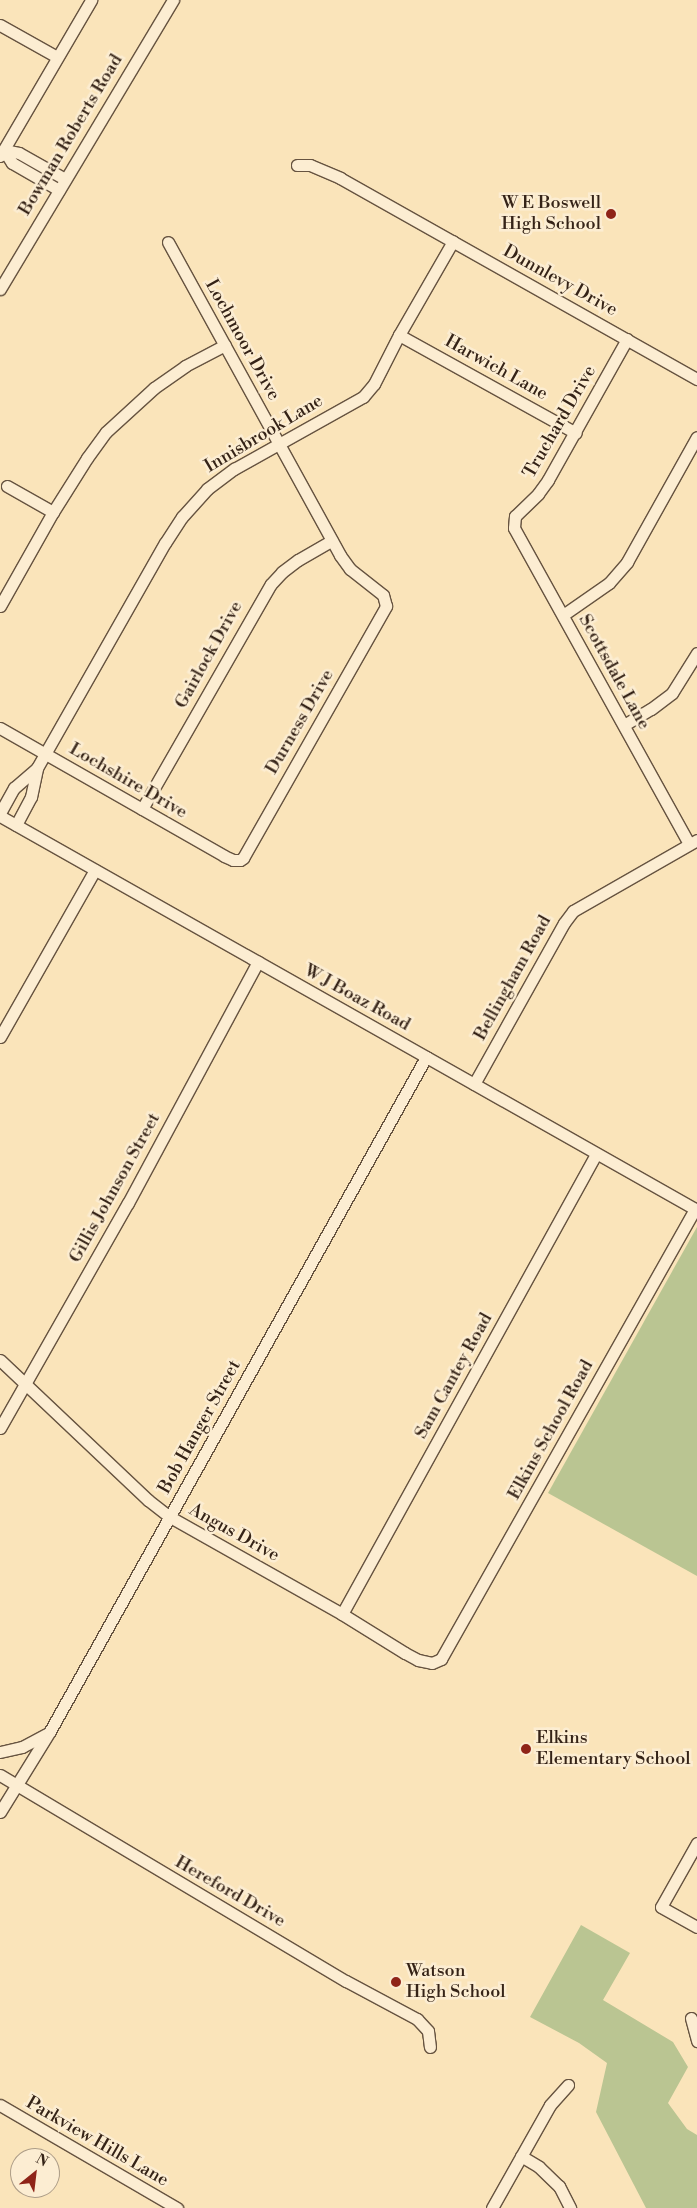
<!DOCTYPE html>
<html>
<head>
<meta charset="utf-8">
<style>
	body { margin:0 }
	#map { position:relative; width:697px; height:2208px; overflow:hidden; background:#fae4ba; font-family:"Libre Bodoni",serif }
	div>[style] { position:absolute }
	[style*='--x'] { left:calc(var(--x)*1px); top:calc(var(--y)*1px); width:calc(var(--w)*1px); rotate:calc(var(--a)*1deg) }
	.green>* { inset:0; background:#bac592 }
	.roads { filter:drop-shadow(1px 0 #665340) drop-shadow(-1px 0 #665340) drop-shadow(0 1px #665340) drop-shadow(0 -1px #665340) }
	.minor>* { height:11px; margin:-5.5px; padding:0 5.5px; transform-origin:5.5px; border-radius:5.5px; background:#fcedd2 }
	.dots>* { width:14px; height:14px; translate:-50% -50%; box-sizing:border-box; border:2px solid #fcedd2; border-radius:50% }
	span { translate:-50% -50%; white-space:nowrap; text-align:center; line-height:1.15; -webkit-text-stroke:5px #fcedd2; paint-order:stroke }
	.street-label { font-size:18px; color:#352317 }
	.poi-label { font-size:18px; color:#352317 }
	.right { translate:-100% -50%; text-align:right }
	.left { translate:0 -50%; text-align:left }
	.north { position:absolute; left:10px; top:2148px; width:50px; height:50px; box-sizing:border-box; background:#fcedd2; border:1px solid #ac9c87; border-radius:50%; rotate:29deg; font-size:14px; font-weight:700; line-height:20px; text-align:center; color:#352317 }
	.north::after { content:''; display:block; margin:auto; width:18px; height:22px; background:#8f2418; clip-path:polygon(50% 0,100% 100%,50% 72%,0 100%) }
</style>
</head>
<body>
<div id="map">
	<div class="green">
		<i style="clip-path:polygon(697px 1227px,697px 1576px,548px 1493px)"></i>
		<i style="clip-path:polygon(581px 1925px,630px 1953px,603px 2000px,673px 2042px,688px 2067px,668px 2103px,687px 2129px,697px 2135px,697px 2208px,646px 2208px,596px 2112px,607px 2063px,579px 2043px,530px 2017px)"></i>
	</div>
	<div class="roads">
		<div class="minor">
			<i style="--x:0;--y:25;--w:65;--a:29.3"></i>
			<i style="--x:0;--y:156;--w:181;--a:-59.7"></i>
			<i style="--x:297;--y:165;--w:13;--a:0"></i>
			<i style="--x:310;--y:165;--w:33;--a:23"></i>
			<i style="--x:340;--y:178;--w:410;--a:29.4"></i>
			<i style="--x:59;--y:190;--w:54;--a:-150.1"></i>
			<i style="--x:12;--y:163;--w:15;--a:-122"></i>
			<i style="--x:4;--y:150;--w:15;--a:11"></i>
			<i style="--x:19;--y:153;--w:53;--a:29.5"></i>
			<i style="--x:0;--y:289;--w:337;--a:-59.1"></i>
			<i style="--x:399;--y:335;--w:202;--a:29"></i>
			<i style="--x:627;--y:339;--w:162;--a:119.3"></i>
			<i style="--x:548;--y:480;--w:17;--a:126"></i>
			<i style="--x:538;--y:494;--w:32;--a:136"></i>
			<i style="--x:515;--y:516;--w:12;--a:95"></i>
			<i style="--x:514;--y:528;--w:361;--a:61"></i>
			<i style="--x:7;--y:486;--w:53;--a:29.5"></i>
			<i style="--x:0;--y:606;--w:108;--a:-60.6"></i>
			<i style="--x:53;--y:512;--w:64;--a:-57.8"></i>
			<i style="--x:87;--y:458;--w:32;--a:-54"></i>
			<i style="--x:106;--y:432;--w:65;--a:-42.5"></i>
			<i style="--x:154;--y:388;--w:38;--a:-35"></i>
			<i style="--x:185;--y:366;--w:45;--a:-27.7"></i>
			<i style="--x:563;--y:615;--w:56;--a:-34.8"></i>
			<i style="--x:609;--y:583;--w:28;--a:-49"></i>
			<i style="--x:627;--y:562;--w:143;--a:-60.8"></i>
			<i style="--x:624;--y:725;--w:31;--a:-31"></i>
			<i style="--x:651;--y:709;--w:26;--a:-37"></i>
			<i style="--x:672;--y:693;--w:47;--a:-58"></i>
			<i style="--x:0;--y:728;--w:258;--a:29.7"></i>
			<i style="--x:224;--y:856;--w:10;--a:24"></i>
			<i style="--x:233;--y:860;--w:7;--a:0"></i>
			<i style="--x:240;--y:860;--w:4;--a:-34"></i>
			<i style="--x:243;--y:858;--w:290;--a:-60.4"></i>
			<i style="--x:386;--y:606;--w:11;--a:-105"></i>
			<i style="--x:383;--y:595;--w:42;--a:-141.8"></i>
			<i style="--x:350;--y:569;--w:17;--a:-126"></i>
			<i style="--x:340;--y:555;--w:357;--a:-118.8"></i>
			<i style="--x:142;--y:809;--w:259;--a:-60.2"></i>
			<i style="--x:271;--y:584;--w:16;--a:-47"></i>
			<i style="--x:282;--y:572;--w:20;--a:-37"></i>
			<i style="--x:298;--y:560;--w:39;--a:-30"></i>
			<i style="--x:0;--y:813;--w:29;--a:-61"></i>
			<i style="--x:14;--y:788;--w:30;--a:-41"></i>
			<i style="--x:0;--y:816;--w:801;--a:29.48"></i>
			<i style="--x:16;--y:825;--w:32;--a:-62"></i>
			<i style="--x:31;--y:797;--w:30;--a:-78"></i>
			<i style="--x:37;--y:768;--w:259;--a:-60.4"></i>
			<i style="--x:165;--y:543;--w:31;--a:-57"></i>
			<i style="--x:182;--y:517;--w:38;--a:-48"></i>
			<i style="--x:207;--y:489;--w:34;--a:-37"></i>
			<i style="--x:234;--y:469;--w:148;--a:-29.2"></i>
			<i style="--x:363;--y:397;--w:17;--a:-50"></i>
			<i style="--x:374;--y:384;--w:55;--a:-63"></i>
			<i style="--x:399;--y:335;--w:108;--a:-60.1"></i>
			<i style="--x:0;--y:1037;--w:192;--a:-60.4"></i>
			<i style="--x:474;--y:1084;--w:184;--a:-60.8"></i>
			<i style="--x:564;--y:923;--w:15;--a:-53"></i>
			<i style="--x:573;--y:911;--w:143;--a:-29.8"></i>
			<i style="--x:0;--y:1360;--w:204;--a:43.4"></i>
			<i style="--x:148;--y:1500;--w:28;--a:38"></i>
			<i style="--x:170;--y:1517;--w:197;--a:29.4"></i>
			<i style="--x:342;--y:1614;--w:74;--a:31.8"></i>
			<i style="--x:405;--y:1653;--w:15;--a:28"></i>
			<i style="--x:418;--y:1660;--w:14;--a:12"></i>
			<i style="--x:432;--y:1663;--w:10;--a:-24"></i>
			<i style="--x:441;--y:1659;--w:517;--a:-60.56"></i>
			<i style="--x:0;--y:1428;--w:259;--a:-60.4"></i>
			<i style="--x:128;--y:1203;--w:274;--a:-61.7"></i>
			<i style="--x:342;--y:1614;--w:525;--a:-61.09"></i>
			<i style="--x:0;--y:1752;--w:23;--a:-13"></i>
			<i style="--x:22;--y:1747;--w:27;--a:-28"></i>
			<i style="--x:0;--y:1775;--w:403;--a:30.8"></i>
			<i style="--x:346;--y:1981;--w:81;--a:28.2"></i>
			<i style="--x:417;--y:2019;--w:16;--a:47"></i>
			<i style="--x:428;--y:2031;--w:16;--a:83"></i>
			<i style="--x:0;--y:1812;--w:95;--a:-58.3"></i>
			<i style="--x:50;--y:1731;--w:772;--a:-60.84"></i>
			<i style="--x:697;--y:1843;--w:73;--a:119.4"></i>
			<i style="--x:661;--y:1907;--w:41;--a:29.1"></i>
			<i style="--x:691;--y:2018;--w:24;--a:75"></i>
			<i style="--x:0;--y:2105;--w:205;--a:30.2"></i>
			<i style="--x:521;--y:2156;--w:21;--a:31"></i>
			<i style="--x:539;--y:2167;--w:28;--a:44"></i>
			<i style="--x:559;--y:2186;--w:25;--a:63"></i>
			<i style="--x:492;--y:2208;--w:118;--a:-60.6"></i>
			<i style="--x:550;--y:2105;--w:27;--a:-48"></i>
		</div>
	</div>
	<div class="dots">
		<i style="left:611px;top:214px;background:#8f2418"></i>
		<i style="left:526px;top:1749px;background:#8f2418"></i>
		<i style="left:396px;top:1982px;background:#8f2418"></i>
	</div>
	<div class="street-label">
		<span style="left:71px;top:135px;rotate:-59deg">Bowman Roberts Road</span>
		<span style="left:560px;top:281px;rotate:29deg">Dunnlevy Drive</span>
		<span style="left:242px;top:340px;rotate:61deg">Lochmoor Drive</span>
		<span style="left:496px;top:368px;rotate:29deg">Harwich Lane</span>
		<span style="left:560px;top:422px;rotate:-60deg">Truchard Drive</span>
		<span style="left:264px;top:434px;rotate:-31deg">Innisbrook Lane</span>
		<span style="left:209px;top:655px;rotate:-61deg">Gairlock Drive</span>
		<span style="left:614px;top:672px;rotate:61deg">Scottsdale Lane</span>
		<span style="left:300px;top:722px;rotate:-60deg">Durness Drive</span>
		<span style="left:128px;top:781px;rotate:30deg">Lochshire Drive</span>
		<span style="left:513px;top:978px;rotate:-61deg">Bellingham Road</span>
		<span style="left:357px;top:998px;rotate:29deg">W J Boaz Road</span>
		<span style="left:115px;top:1188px;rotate:-61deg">Gillis Johnson Street</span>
		<span style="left:454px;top:1376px;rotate:-61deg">Sam Cantey Road</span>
		<span style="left:200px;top:1427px;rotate:-61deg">Bob Hanger Street</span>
		<span style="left:551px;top:1430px;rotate:-61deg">Elkins School Road</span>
		<span style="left:234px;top:1533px;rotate:29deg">Angus Drive</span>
		<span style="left:230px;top:1892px;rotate:30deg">Hereford Drive</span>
		<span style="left:97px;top:2142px;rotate:30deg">Parkview Hills Lane</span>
	</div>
	<div class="poi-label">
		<span class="right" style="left:601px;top:214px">W E Boswell<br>High School</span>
		<span class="left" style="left:536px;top:1749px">Elkins<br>Elementary School</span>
		<span class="left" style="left:406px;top:1982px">Watson<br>High School</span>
	</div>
	<div class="north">N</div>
</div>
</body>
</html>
